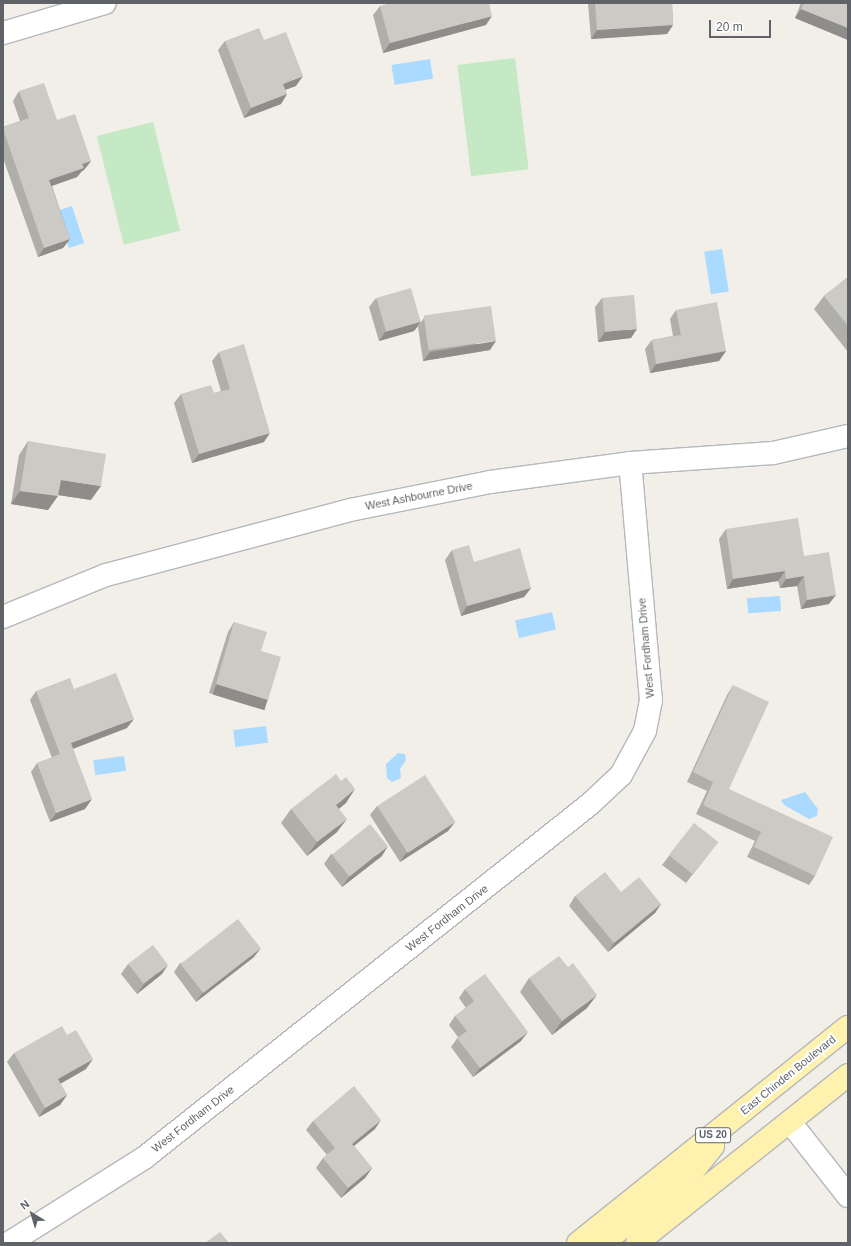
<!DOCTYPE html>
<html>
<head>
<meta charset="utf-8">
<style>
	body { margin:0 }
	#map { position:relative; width:851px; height:1246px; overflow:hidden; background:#f1efe8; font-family:Helvetica,sans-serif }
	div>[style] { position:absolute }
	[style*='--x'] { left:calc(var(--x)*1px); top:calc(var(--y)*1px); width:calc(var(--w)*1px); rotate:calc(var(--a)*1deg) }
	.green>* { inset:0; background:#c5e8c5; transform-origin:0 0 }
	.water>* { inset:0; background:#aadaff; transform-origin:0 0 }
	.roads { filter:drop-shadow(1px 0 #b5b8bc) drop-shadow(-1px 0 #b5b8bc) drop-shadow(0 1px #b5b8bc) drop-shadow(0 -1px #b5b8bc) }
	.minor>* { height:22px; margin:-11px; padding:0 11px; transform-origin:11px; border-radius:11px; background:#fff }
	.major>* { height:22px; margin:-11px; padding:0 11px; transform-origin:11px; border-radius:11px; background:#fff2af }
	.wall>* { inset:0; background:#afaea9 }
	.shaded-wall>* { inset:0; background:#8f8d8a; transform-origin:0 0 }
	.building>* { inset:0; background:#cccac5; transform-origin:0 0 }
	span { translate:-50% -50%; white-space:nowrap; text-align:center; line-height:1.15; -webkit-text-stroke:4px #fff; paint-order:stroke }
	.shield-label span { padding:1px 3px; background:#fff; border:1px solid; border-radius:3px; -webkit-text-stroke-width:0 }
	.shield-label { font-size:10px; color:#5f6368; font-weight:700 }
	.street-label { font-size:11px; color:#5f6368 }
	.frame { position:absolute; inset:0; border:4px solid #5f6368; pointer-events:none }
	.north { position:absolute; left:12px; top:1194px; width:40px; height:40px; -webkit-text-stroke:3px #fff; paint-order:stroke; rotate:322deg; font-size:11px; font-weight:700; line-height:16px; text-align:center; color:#5f6368 }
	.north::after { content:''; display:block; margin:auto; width:14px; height:18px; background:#5f6368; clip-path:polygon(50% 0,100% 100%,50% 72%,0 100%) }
	.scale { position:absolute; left:709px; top:20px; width:62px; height:18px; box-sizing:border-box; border:2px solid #5f6368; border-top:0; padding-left:5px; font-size:12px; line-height:14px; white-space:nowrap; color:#5f6368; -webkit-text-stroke:3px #fff; paint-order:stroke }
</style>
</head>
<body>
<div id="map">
	<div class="green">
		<i style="left:515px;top:58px;width:112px;height:58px;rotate:83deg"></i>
		<i style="left:153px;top:122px;width:112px;height:58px;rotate:76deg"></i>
	</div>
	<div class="water">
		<i style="left:430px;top:59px;width:20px;height:39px;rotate:81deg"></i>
		<i style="left:72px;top:206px;width:39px;height:16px;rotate:72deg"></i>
		<i style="left:722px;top:249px;width:43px;height:18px;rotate:81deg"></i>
		<i style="left:780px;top:596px;width:15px;height:33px;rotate:86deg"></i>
		<i style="left:552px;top:612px;width:18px;height:38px;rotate:77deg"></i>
		<i style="left:266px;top:726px;width:17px;height:33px;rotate:83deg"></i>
		<i style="clip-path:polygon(398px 753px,405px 754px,406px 760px,400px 769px,401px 778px,392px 782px,387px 778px,386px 764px)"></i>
		<i style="left:124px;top:756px;width:15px;height:31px;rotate:82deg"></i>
		<i style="clip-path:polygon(805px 792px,818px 809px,817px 816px,809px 819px,784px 805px,781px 800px)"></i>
	</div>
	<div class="roads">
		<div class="minor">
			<i style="--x:3;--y:33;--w:106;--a:-16.4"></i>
			<i style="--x:3;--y:617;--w:111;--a:-22.2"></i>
			<i style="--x:106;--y:575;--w:253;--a:-14.9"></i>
			<i style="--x:350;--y:510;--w:143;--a:-11.3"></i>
			<i style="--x:490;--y:482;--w:141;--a:-7.7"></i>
			<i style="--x:630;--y:463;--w:143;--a:-4"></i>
			<i style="--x:773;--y:453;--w:77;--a:-12.8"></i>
			<i style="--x:790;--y:1122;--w:94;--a:51.9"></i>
			<i style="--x:9;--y:1243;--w:160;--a:-32.2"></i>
			<i style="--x:144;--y:1158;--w:569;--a:-38.44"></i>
			<i style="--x:590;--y:804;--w:42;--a:-43.1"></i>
			<i style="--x:621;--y:775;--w:50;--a:-61.4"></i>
			<i style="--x:645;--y:731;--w:31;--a:-79"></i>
			<i style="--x:651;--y:701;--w:239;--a:-95"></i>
		</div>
		<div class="major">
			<i style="--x:578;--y:1243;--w:346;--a:-38.7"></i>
			<i style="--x:603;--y:1243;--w:115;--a:-38.7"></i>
			<i style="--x:693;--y:1171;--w:32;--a:-51"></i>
			<i style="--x:637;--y:1243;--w:270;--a:-38.5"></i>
		</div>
	</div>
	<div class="wall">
		<i style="clip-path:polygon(588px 3px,672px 3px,673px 25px,667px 34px,591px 39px)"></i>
		<i style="clip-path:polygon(800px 3px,848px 3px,848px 40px,795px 18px,801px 3px)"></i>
		<i style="clip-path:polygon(380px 6px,486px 25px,383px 53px,373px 15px)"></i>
		<i style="clip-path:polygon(264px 40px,296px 86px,285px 90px,287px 94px,281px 104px,244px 118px,218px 50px,225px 41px)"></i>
		<i style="clip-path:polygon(19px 91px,57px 120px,91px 161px,84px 170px,82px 171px,77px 177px,52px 186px,70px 239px,63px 248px,38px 257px,3px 158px,3px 127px,20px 121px,13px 101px)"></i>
		<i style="clip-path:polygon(848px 277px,848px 352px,814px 309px,824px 296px)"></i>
		<i style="clip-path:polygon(376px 298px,421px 322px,414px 331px,379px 341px,369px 307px)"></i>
		<i style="clip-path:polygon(602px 298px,631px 338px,598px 342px,595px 307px)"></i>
		<i style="clip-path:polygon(676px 310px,726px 351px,719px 361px,650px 373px,645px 349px,652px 340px,673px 336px,670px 319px)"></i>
		<i style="clip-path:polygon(424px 318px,490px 350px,423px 361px,418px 327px)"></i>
		<i style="clip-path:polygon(219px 352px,264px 442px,192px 463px,174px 403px,181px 394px,214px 393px,221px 391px,212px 361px)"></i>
		<i style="clip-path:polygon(28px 441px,91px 500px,58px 495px,48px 510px,11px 504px,19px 455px)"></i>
		<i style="clip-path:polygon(726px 529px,804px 556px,829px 604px,801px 609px,797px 586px,780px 588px,778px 581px,727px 589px,719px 539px)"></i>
		<i style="clip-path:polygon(452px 550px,474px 562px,531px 588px,524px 597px,461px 616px,445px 560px)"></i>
		<i style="clip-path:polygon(234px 622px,261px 651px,268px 700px,261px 709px,209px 693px,228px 632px)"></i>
		<i style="clip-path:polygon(733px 685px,729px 789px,815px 876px,809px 885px,747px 857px,755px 841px,696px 814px,707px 791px,687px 782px,727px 695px)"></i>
		<i style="clip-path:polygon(74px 689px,127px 728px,73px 749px,85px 809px,50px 822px,31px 772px,37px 763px,52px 758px,30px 700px,36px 691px)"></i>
		<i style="clip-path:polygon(346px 803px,339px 809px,337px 832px,307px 856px,281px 823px,291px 809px)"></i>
		<i style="clip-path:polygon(377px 806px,455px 822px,448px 831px,400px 862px,370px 815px)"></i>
		<i style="clip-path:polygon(718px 842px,686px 883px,662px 865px,669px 856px)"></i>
		<i style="clip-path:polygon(331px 854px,382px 856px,342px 887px,324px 864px)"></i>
		<i style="clip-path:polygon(621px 892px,661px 904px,655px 913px,608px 952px,569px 906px,575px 896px)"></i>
		<i style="clip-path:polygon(254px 957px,196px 1002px,174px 972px,180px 963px)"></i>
		<i style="clip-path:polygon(128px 964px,162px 974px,137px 994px,121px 974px)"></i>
		<i style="clip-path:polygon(529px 978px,587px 1008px,552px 1035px,520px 992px)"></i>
		<i style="clip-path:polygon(465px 989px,521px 1041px,473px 1077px,451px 1047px,458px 1037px,449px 1025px,455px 1016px,466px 1008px,459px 998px)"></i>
		<i style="clip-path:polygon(14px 1053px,86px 1069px,60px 1084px,67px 1095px,60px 1105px,39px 1117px,7px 1062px)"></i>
		<i style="clip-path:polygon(313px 1121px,375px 1129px,354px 1146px,372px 1168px,365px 1178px,341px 1198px,316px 1168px,323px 1158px,327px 1155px,306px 1130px)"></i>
	</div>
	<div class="shaded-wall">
		<i style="clip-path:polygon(801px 9px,848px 28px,848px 40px,795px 18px)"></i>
		<i style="clip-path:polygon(492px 16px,486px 25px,383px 53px,390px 43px)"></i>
		<i style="clip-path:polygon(673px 25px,667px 34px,591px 39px,597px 30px)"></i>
		<i style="clip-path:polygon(303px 76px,296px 86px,276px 93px,283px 84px)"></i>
		<i style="clip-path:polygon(287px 94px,281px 104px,244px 118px,251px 108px)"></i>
		<i style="clip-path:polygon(91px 161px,84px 170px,82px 171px,77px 177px,43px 189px,49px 180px,82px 164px)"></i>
		<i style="clip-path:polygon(70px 239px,63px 248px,38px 257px,44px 248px)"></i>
		<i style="clip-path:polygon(421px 322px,414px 331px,379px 341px,385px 332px)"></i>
		<i style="clip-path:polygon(637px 329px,631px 338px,598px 342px,605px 332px)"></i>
		<i style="clip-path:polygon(496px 341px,490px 350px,423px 361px,430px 352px)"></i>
		<i style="clip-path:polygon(726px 351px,719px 361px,650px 373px,656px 364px)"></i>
		<i style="clip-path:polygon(270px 433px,264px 442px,192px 463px,199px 454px)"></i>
		<i style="clip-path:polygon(61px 480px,101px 486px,91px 500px,51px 494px)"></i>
		<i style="clip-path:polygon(20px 491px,58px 496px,48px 510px,11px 504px)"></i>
		<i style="clip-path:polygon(785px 571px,778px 581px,727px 589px,733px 579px)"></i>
		<i style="clip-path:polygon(804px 576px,797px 586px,780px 588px,786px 579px)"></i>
		<i style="clip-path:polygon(531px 588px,524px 597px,461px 616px,467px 606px)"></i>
		<i style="clip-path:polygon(836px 595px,829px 604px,801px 609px,807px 600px)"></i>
		<i style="left:216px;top:684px;width:54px;height:11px;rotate:17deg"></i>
		<i style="clip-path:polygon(134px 719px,127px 728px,64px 752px,71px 743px)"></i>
		<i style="clip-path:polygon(355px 789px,346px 803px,326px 819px,336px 805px)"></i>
		<i style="clip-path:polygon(92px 799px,85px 809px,50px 822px,56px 813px)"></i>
		<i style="clip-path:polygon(347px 819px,337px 832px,307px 856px,317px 842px)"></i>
		<i style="clip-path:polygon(455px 822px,448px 831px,400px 862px,406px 853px)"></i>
		<i style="clip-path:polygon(388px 846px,382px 856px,342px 887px,349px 877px)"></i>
		<i style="clip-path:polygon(661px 904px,655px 913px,608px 952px,614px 943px)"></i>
		<i style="clip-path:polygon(261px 948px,254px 957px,196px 1002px,203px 992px)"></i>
		<i style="clip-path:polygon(168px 965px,162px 974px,137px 994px,144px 984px)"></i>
		<i style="clip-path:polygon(597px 995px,587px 1008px,552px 1035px,562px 1021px)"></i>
		<i style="clip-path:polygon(528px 1032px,521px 1041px,473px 1077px,480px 1068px)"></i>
		<i style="clip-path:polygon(93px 1059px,86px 1069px,51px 1089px,58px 1079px)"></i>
		<i style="clip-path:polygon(67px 1095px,60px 1105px,39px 1117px,45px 1108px)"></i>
		<i style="clip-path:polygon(381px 1120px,375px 1129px,345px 1153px,352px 1144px)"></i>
		<i style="clip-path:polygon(372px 1168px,365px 1178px,341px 1198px,348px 1188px)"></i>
	</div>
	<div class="building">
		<i style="clip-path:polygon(391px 3px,489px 3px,492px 16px,390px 43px,380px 6px)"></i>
		<i style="clip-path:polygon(595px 3px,672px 3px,673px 25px,597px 30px)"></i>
		<i style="clip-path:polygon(804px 3px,848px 3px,848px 28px,801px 9px)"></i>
		<i style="clip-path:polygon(259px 28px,264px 40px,286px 32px,303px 76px,283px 84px,287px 94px,251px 108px,225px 41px)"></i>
		<i style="clip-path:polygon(44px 83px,57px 120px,75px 114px,91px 161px,82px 164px,84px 168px,49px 180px,70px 239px,44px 248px,3px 129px,3px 127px,29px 118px,19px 91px)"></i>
		<i style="clip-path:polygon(848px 277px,848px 326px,824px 296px)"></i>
		<i style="left:411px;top:288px;width:35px;height:36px;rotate:74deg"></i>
		<i style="left:634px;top:295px;width:34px;height:32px;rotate:85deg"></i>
		<i style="clip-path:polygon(717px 302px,726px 351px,656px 364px,652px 340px,681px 335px,676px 310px)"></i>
		<i style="left:491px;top:306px;width:35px;height:68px;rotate:82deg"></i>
		<i style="clip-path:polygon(244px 344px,270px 433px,199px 454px,181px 394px,211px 385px,214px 393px,230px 389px,219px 352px)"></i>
		<i style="clip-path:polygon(28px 441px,106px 454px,101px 486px,61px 480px,58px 496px,20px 491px)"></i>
		<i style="clip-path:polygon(798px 518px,804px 556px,829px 552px,836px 595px,807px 600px,804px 576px,786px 579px,785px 571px,733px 579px,726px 529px)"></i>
		<i style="clip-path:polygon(469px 545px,474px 562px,520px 548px,531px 588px,467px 606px,452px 550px)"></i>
		<i style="clip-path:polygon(234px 622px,267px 632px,261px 651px,281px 657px,268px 700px,216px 684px)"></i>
		<i style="clip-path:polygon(116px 673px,134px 719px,71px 743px,92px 799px,56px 813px,37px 763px,60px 754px,36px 691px,70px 678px,74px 689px)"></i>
		<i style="clip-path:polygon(733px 685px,769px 702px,729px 789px,833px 837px,815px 876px,754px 847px,761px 832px,703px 805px,713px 782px,693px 772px)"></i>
		<i style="clip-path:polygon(336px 774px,341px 781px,346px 777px,355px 789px,336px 805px,347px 819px,317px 842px,291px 809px)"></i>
		<i style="left:425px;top:775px;width:56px;height:57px;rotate:57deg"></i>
		<i style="left:694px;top:823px;width:31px;height:41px;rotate:38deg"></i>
		<i style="left:370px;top:824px;width:28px;height:49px;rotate:51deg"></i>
		<i style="clip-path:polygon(605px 872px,621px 892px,639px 877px,661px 904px,614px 943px,575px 896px)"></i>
		<i style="left:238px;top:919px;width:37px;height:73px;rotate:52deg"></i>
		<i style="left:153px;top:945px;width:25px;height:31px;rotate:53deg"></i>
		<i style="clip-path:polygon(559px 956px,568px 967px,573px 963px,597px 995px,562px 1021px,529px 978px)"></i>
		<i style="clip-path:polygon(485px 974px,528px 1032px,480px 1068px,457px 1038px,467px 1031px,455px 1016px,474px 1001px,465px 989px)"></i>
		<i style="clip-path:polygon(62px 1026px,67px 1035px,76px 1030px,93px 1059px,58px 1079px,67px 1095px,45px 1108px,14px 1053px)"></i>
		<i style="clip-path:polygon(354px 1086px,381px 1120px,352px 1144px,372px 1168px,348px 1188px,323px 1158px,335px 1148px,313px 1121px)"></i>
		<i style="clip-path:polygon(220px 1232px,229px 1243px,205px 1243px)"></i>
	</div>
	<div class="shield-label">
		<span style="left:713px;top:1135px">US 20</span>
	</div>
	<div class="street-label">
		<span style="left:419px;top:496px;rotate:-11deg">West Ashbourne Drive</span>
		<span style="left:646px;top:648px;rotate:-95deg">West Fordham Drive</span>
		<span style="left:447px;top:918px;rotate:-38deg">West Fordham Drive</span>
		<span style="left:788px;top:1075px;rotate:-39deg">East Chinden Boulevard</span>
		<span style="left:193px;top:1119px;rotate:-38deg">West Fordham Drive</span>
	</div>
	<div class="frame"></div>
	<div class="north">N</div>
	<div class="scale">20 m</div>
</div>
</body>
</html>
